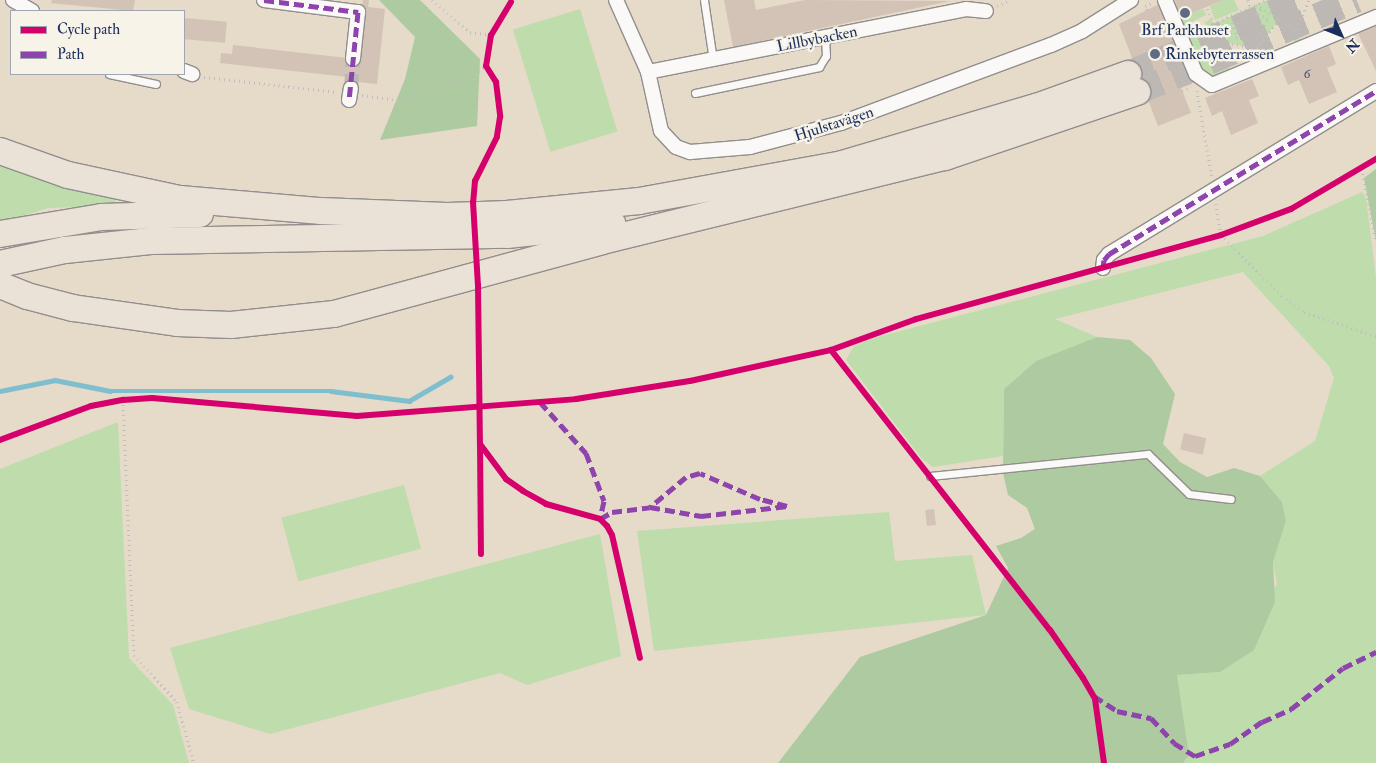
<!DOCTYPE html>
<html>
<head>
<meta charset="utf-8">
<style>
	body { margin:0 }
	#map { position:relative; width:1376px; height:763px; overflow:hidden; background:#e6dac9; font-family:"IM FELL Double Pica",serif }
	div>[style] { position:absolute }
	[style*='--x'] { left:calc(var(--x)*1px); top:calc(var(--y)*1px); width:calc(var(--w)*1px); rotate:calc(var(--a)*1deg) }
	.green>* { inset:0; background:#bedcac; transform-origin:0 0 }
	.forest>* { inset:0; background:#adcaa0 }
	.stream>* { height:4.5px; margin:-2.25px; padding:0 2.25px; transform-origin:2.25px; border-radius:2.25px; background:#7fbecf }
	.building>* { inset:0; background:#d3c3b6; transform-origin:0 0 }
	.street-tunnel>* { height:14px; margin-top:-7px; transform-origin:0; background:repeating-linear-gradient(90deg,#bdb8b4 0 14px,transparent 0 21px) }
	.highway-tunnel>* { height:26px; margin-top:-13px; transform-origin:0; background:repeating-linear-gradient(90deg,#bdb8b4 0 26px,transparent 0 39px) }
	.path>* { height:2.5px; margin-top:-1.25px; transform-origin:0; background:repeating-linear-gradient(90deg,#bebec0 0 1px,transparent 0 5px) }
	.roads { filter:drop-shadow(1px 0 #918e8d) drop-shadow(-1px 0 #918e8d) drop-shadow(0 1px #918e8d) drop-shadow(0 -1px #918e8d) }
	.lane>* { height:7px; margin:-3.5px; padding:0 3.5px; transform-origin:3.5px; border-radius:3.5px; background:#fbf9f7 }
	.street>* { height:14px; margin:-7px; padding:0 7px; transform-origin:7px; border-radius:7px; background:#fbf9f7 }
	.highway>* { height:26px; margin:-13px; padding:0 13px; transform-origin:13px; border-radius:13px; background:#ebe2d7 }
	.quiet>* { height:5px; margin-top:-2.5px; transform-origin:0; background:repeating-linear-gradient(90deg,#8e44ad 0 10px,transparent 0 15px) }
	.cycleway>* { height:6px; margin:-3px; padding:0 3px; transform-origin:3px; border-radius:3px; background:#d6006c }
	.dots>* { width:14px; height:14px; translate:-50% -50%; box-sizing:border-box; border:2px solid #f7f3e8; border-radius:50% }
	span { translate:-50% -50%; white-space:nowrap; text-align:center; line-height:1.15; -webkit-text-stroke:5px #f7f3e8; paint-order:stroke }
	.number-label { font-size:14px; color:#4b5675 }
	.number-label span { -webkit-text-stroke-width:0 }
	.poi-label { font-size:16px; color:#1b2f5e }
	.left { translate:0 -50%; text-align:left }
	.street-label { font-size:16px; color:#1b2f5e }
	.legend { position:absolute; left:10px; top:10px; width:175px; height:65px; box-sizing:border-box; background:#f7f3e8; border:1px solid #9fa5b1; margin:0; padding:6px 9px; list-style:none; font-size:15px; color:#1b2f5e }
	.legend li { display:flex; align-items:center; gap:10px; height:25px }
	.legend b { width:25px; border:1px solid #9fa5b1 }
	.north { position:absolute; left:1316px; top:10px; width:50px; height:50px; -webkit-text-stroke:4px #f7f3e8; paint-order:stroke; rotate:134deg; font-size:14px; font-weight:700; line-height:20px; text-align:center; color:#1b2f5e }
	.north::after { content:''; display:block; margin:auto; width:18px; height:22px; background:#1b2f5e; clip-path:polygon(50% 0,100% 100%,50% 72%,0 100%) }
</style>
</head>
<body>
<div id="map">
	<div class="green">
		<i style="clip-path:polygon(1223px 0,1234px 0,1239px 10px,1215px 20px,1210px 6px)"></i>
		<i style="clip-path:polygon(1267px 0,1278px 0,1273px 3px,1274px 8px,1299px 23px,1296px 29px,1279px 19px,1257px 48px,1227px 43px,1215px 59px,1220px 69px,1227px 66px,1232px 71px,1295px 43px,1292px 36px,1298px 34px,1303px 46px,1216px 80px,1200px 72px,1180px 18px,1203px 9px,1206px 15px,1189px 23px,1193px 33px,1207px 27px,1205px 22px,1211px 19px,1214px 24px)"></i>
		<i style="left:580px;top:9px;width:128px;height:70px;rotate:73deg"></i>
		<i style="clip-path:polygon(0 163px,115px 195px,115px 206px,48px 208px,0 223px)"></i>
		<i style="clip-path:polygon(1362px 192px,1366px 198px,1376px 278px,1376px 763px,1183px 763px,1189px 755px,1177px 675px,1220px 672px,1277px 584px,1273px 562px,1286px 521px,1282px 502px,1260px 476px,1315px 441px,1334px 378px,1329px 366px,1243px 272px,1055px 319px,1097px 337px,1036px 361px,1004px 389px,1003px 456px,933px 467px,922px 459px,846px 360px,854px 346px,874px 338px,1263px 236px)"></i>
		<i style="clip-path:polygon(118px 422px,129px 658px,173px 705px,189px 763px,0 763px,0 469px)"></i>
		<i style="left:404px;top:485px;width:66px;height:127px;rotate:75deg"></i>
		<i style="clip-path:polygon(889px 512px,895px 561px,972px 555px,986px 615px,654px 651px,637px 531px)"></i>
		<i style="clip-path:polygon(600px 534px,621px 656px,527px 685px,500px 673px,270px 734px,189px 709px,170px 648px)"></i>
	</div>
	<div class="forest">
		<i style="clip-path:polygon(379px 0,420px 0,480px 59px,477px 126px,380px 140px,405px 79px,415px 37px)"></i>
		<i style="clip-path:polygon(1376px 169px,1376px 241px,1364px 178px)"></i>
		<i style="clip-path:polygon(1097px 337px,1130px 340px,1151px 358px,1175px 394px,1163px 444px,1180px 462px,1207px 477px,1234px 468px,1260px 476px,1282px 502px,1286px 521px,1273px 562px,1275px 602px,1254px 650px,1220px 672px,1177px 675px,1189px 755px,1183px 763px,778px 763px,860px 657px,986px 615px,1008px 568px,996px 546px,1021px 538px,1035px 529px,1027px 508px,1008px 495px,1003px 473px,1004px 389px,1036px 361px)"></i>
	</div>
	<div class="stream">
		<i style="--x:0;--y:391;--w:56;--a:-11.3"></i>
		<i style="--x:55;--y:380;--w:56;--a:11.3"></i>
		<i style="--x:110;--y:391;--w:221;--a:0"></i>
		<i style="--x:331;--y:391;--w:79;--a:7.3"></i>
		<i style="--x:409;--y:401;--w:48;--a:-30.3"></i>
	</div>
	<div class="building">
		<i style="clip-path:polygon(52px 0,135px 0,133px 11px,51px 3px)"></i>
		<i style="clip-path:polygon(363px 0,369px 0,368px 7px,385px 9px,377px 84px,358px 82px,358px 88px,347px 87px,348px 77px,220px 63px,221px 53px,232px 54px,233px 45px,356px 59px)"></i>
		<i style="clip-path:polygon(724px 0,754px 0,756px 10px,805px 0,950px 1px,733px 47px)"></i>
		<i style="clip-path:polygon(1175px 0,1223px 0,1180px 18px)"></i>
		<i style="clip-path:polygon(1159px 4px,1192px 84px,1181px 88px,1191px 113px,1158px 126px,1119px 24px)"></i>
		<i style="left:184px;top:18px;width:43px;height:21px;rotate:5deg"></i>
		<i style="clip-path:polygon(1376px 22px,1376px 71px,1357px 31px)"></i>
		<i style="clip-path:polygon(1329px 46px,1336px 64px,1327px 68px,1337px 92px,1309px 104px,1299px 80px,1288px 85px,1281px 67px)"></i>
		<i style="clip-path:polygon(1252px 79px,1259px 96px,1249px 100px,1258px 123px,1231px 135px,1222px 111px,1212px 116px,1205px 98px)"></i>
		<i style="left:1184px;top:433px;width:23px;height:17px;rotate:13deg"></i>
		<i style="left:934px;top:509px;width:16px;height:9px;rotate:83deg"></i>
	</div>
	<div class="street-tunnel">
		<i style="--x:351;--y:88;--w:29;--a:-86"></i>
	</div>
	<div class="highway-tunnel">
		<i style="--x:1128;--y:74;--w:190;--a:-22.9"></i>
		<i style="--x:1137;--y:92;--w:238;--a:-22.8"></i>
	</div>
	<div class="path">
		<i style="--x:432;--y:0;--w:50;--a:40.1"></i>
		<i style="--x:470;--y:32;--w:21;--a:8"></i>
		<i style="--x:1248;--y:0;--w:8;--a:67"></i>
		<i style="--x:1256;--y:5;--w:47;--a:31"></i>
		<i style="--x:1296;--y:29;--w:7;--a:63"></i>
		<i style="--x:997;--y:6;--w:14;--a:-25"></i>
		<i style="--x:1147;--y:10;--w:4;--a:-117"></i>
		<i style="--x:1145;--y:6;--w:8;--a:-23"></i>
		<i style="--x:1257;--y:14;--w:22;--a:156"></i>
		<i style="--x:1237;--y:23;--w:14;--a:94"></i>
		<i style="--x:1236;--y:37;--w:20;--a:3"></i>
		<i style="--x:1256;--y:38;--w:22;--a:-58"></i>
		<i style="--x:1268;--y:19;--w:12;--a:-156"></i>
		<i style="--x:1257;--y:14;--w:7;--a:-56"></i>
		<i style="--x:1213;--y:24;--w:59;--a:-24"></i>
		<i style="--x:1296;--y:29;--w:32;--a:-66"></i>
		<i style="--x:1193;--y:33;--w:22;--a:-24"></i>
		<i style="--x:1213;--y:24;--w:18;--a:-112"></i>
		<i style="--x:1227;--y:43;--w:30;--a:9"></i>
		<i style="--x:1257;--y:48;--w:5;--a:53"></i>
		<i style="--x:1257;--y:48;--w:36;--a:-53"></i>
		<i style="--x:1219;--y:68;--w:10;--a:-114"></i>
		<i style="--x:1215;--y:59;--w:35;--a:-59"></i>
		<i style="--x:1233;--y:29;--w:13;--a:-99"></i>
		<i style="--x:204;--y:77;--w:134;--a:6.4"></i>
		<i style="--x:1182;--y:91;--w:10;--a:-24"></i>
		<i style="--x:1197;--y:91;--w:86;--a:80"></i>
		<i style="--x:362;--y:95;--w:37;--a:8"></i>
		<i style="--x:399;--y:100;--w:25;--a:-27"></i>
		<i style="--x:421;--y:89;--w:56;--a:-14.5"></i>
		<i style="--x:475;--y:75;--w:14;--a:-39"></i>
		<i style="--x:1362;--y:169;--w:73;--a:79"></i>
		<i style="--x:1216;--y:204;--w:31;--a:81"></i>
		<i style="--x:1221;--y:235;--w:86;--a:45"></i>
		<i style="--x:1282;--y:296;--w:27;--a:36"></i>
		<i style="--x:1304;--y:312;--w:76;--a:18.4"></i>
		<i style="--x:123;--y:400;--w:255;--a:87.5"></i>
		<i style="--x:134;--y:655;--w:64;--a:47.5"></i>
		<i style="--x:177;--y:702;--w:63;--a:74.4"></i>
	</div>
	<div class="roads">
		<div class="lane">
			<i style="--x:704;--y:0;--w:61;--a:81.5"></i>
			<i style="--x:109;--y:74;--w:48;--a:12"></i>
			<i style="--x:695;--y:93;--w:127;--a:-11.8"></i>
			<i style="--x:819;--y:67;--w:13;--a:-58"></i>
			<i style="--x:826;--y:56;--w:18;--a:-93"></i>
			<i style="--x:930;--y:476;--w:219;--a:-5.8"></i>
			<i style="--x:1148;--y:454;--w:57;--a:44.3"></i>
			<i style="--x:1189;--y:494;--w:42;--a:6.8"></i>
		</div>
		<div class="street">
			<i style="--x:13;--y:0;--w:22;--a:30"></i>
			<i style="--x:264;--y:0;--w:95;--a:7.3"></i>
			<i style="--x:358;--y:12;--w:47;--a:96.1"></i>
			<i style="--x:616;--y:0;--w:79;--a:66"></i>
			<i style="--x:648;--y:72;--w:60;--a:77.6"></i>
			<i style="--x:661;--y:131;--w:22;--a:47"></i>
			<i style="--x:676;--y:147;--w:15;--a:20"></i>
			<i style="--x:690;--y:152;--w:60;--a:-4.8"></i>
			<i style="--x:750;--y:147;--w:94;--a:-14.8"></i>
			<i style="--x:841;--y:123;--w:224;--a:-20.4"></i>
			<i style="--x:1051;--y:45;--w:34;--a:-24"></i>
			<i style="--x:1082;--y:31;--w:58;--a:-32.3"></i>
			<i style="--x:1165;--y:0;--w:80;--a:67.3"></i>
			<i style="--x:1196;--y:74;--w:19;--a:35"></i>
			<i style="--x:1212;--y:85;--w:178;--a:-22.5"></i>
			<i style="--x:184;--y:71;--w:9;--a:21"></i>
			<i style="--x:648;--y:72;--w:324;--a:-11.2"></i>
			<i style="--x:966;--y:9;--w:20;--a:6"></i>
			<i style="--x:349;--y:100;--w:12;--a:-81"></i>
			<i style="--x:1103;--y:268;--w:8;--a:-83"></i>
			<i style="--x:1104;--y:260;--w:8;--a:-50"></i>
			<i style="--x:1109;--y:254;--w:313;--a:-31.4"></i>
		</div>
		<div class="highway">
			<i style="--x:0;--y:151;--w:72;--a:19.4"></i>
			<i style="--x:68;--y:175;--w:115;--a:12.1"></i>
			<i style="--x:180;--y:199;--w:142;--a:4.9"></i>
			<i style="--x:321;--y:211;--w:126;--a:2.3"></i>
			<i style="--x:447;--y:216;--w:60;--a:-1.9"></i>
			<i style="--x:507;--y:214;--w:133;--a:-5.6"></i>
			<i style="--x:639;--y:201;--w:206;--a:-10.3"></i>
			<i style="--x:842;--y:164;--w:202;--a:-16.4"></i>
			<i style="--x:1036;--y:107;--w:98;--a:-19.7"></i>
			<i style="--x:0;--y:234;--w:103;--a:-9.5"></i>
			<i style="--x:102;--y:217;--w:98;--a:-1.8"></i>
			<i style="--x:0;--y:264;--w:66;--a:-12.2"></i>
			<i style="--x:65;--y:250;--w:86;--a:-6"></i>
			<i style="--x:151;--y:241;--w:356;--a:-1"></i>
			<i style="--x:507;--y:235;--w:106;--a:-6"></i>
			<i style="--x:0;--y:285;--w:29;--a:22"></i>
			<i style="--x:27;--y:296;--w:48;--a:14.6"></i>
			<i style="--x:73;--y:308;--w:105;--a:8.2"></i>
			<i style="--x:177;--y:323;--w:54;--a:2.1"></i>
			<i style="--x:231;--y:325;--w:104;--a:-6.1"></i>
			<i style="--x:334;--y:314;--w:278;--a:-15.2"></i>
			<i style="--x:602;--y:241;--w:353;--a:-13.8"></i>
			<i style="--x:945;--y:157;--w:203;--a:-18.7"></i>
		</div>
	</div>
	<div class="quiet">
		<i style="--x:264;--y:0;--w:95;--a:7.3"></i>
		<i style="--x:358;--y:12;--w:88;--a:95.8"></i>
		<i style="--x:1103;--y:268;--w:8;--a:-83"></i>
		<i style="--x:1104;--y:260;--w:8;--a:-50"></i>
		<i style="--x:1109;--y:254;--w:313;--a:-31.4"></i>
		<i style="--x:540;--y:402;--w:69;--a:48"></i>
		<i style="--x:586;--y:453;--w:51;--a:69.4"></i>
		<i style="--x:604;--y:501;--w:18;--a:103"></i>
		<i style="--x:600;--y:519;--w:14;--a:-30"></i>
		<i style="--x:612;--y:512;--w:38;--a:-7"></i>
		<i style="--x:650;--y:507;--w:52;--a:10"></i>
		<i style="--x:701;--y:516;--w:87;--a:-6.6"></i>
		<i style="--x:787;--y:506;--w:28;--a:-165"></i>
		<i style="--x:760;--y:499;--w:65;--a:-156.6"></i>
		<i style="--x:700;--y:473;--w:15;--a:164"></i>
		<i style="--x:686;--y:477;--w:47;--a:140.2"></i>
		<i style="--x:1094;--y:696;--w:27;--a:33"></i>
		<i style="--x:1117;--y:711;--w:35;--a:12"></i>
		<i style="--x:1151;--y:718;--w:34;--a:47"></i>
		<i style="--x:1174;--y:743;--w:25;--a:32"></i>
		<i style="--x:1195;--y:756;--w:37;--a:-19"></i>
		<i style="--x:1230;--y:744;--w:39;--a:-35"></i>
		<i style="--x:1262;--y:722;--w:32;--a:-24"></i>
		<i style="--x:1291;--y:709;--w:66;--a:-38.3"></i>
		<i style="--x:1343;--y:668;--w:37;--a:-26"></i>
	</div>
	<div class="cycleway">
		<i style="--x:511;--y:2;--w:39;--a:121"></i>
		<i style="--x:491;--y:35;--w:31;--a:99"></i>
		<i style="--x:486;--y:66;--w:19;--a:58"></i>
		<i style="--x:496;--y:82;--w:35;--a:83"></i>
		<i style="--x:500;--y:117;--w:20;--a:99"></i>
		<i style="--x:497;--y:137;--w:49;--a:116.6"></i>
		<i style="--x:475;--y:181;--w:21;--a:95"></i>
		<i style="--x:473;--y:202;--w:83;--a:86.6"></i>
		<i style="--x:478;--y:285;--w:159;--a:89.3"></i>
		<i style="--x:480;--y:444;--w:44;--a:53.4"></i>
		<i style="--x:506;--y:479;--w:21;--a:35"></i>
		<i style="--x:523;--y:491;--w:26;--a:29"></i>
		<i style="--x:546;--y:504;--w:56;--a:15.5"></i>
		<i style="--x:600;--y:519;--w:10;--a:45"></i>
		<i style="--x:607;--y:526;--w:10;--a:61"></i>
		<i style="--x:612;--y:535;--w:126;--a:77.2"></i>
		<i style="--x:831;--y:350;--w:355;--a:52"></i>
		<i style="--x:1050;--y:630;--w:58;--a:55.5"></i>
		<i style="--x:1083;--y:678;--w:24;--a:60"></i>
		<i style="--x:1095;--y:699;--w:65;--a:82"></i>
		<i style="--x:0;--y:440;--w:97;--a:-20.5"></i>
		<i style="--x:91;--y:406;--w:33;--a:-11"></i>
		<i style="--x:123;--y:400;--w:29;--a:-4"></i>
		<i style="--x:152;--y:398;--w:206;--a:5"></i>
		<i style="--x:357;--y:416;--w:220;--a:-4.4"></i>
		<i style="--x:576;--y:399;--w:115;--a:-9"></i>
		<i style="--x:690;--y:381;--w:144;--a:-12.4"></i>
		<i style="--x:831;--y:350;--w:90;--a:-20"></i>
		<i style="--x:916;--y:319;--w:316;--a:-15.4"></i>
		<i style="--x:1221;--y:235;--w:75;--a:-20.4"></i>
		<i style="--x:1291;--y:209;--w:99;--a:-30.5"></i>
		<i style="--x:480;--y:444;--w:110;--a:89.5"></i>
	</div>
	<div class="dots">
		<i style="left:1185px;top:13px;background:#626b83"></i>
		<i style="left:1155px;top:54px;background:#626b83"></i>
	</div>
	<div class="number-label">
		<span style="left:1307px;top:74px">6</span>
	</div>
	<div class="poi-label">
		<span style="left:1185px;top:30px">Brf Parkhuset</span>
		<span class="left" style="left:1165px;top:54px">Rinkebyterrassen</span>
	</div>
	<div class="street-label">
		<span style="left:817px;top:39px;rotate:-11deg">Lillbybacken</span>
		<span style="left:834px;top:124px;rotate:-18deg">Hjulstavägen</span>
	</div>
	<ul class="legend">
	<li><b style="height:6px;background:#d6006c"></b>Cycle path</li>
	<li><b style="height:6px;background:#8e44ad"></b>Path</li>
	</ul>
	<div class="north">N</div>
</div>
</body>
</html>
